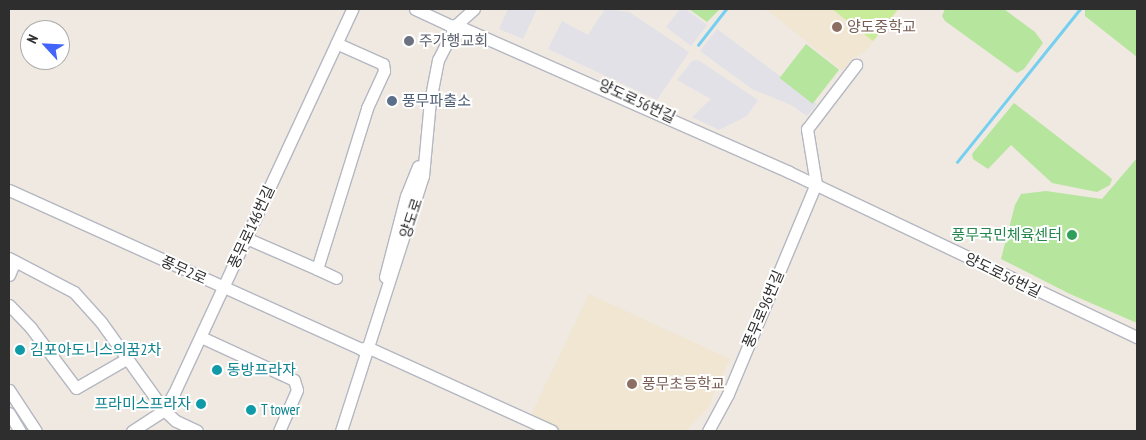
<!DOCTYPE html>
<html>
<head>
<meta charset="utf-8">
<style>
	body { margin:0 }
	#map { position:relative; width:1146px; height:440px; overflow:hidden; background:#efe9e1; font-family:"PT Sans Narrow","Noto Sans KR",sans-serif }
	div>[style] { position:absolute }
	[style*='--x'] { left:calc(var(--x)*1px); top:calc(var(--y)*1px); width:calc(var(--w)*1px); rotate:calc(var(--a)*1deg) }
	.industrial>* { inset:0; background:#e3e1e8 }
	.education>* { inset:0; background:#f0e6d1 }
	.green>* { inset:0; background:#b6e59e; transform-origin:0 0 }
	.pitch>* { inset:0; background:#c9ec9a }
	.stream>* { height:2.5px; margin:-1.25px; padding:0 1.25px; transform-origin:1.25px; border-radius:1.25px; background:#75cff0 }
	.roads { filter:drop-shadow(1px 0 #b4b7c1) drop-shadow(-1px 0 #b4b7c1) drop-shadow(0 1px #b4b7c1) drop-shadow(0 -1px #b4b7c1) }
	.minor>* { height:11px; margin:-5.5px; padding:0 5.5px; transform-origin:5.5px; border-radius:5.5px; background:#fff }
	.dots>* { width:14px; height:14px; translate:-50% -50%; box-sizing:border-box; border:2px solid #fff; border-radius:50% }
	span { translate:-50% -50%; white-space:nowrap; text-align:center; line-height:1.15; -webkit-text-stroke:4px #fff; paint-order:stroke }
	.education-label { font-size:15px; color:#785e54 }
	.left { translate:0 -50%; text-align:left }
	.worship-label { font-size:15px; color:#5b616d }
	.service-label { font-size:15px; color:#4e5e75 }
	.street-label { font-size:15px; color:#2e2e2e }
	.leisure-label { font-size:15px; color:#27864d }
	.right { translate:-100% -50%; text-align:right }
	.culture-label { font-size:15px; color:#0d838f }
	.frame { position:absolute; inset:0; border:10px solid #2e2e2e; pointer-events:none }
	.north { position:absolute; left:20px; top:20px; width:50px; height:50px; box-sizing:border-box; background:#fff; border:1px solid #ababab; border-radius:50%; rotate:295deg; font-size:14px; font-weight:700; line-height:20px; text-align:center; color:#2e2e2e }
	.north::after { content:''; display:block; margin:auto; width:18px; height:22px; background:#4264fb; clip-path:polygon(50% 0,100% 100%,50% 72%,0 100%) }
</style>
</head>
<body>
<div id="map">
	<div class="industrial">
		<i style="clip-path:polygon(508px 9px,537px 9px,523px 39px,499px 29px)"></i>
		<i style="clip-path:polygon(605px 9px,629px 12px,689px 52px,657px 100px,548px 49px,562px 21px,588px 35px)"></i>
		<i style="clip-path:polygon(680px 9px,686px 9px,707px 25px,691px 46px,666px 27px)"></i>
		<i style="clip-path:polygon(717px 29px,817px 104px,807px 116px,791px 105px,752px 89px,700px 51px)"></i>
		<i style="clip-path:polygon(698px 60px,758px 100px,747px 116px,719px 130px,692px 117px,711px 99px,677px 80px,692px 61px)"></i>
	</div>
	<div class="education">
		<i style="clip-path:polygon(766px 9px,900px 9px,866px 51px,853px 58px,843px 71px)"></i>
		<i style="clip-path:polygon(589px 294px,730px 359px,707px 409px,686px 431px,560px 431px,530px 417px)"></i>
	</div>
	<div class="green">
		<i style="clip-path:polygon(689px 9px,720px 9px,707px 22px)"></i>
		<i style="clip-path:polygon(945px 9px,1004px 9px,1035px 32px,1043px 43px,1024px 69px,1017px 73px,945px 21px,942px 16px)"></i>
		<i style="clip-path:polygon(1085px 9px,1137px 10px,1137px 57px,1085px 16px)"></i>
		<i style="left:806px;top:44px;width:42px;height:43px;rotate:38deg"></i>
		<i style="clip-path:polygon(1014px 103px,1106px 174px,1112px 179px,1110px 185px,1097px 192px,1052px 183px,1011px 145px,988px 169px,973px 159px,972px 154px)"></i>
		<i style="clip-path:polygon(1137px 158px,1137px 323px,1070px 294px,1001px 259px,1015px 205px,1021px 194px,1046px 191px,1102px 199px)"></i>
	</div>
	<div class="pitch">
		<i style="clip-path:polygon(832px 9px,898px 9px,873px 41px)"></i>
	</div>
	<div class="stream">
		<i style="--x:698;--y:45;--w:46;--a:-52.1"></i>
		<i style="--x:957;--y:162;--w:196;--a:-51.2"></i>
	</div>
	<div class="roads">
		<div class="minor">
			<i style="--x:415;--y:9;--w:38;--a:25"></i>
			<i style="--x:449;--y:25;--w:11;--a:10"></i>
			<i style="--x:456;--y:25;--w:364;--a:23.8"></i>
			<i style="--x:789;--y:172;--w:385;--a:25.4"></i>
			<i style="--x:816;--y:184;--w:56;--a:-99.3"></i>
			<i style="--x:807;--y:129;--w:81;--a:-52.6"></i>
			<i style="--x:9;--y:190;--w:386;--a:24.3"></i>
			<i style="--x:361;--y:349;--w:6;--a:-18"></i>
			<i style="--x:367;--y:347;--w:203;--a:24.4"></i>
			<i style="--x:246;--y:238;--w:77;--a:23.6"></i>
			<i style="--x:317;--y:269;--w:169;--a:-72.7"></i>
			<i style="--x:367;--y:108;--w:41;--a:-65.3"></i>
			<i style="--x:384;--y:71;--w:7;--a:-98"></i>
			<i style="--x:383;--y:64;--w:51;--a:-155.9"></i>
			<i style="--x:9;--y:258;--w:73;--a:27.6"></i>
			<i style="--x:74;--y:292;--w:40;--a:48"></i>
			<i style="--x:101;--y:322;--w:108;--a:54.4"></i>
			<i style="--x:164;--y:410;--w:16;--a:43"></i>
			<i style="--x:176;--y:421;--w:23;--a:25"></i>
			<i style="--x:317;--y:269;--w:21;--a:25"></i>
			<i style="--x:9;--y:275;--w:15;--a:-67"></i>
			<i style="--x:385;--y:277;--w:84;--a:-75.5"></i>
			<i style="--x:406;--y:196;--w:32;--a:-68"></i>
			<i style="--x:9;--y:305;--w:32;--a:46"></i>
			<i style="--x:31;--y:328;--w:75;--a:53.1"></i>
			<i style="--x:76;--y:388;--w:58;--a:-30.1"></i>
			<i style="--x:201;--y:337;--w:102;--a:24.8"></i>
			<i style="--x:294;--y:380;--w:10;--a:73"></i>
			<i style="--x:297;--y:390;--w:45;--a:113.7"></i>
			<i style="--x:9;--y:390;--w:49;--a:56.6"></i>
			<i style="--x:9;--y:413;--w:21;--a:59"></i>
			<i style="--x:132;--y:431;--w:38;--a:-33"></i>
			<i style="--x:164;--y:410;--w:20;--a:-60"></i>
			<i style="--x:174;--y:393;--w:423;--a:-65.1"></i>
			<i style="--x:341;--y:431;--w:268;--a:-72.2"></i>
			<i style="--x:423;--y:176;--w:75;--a:-84.7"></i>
			<i style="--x:430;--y:101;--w:42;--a:-79"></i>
			<i style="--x:438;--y:60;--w:39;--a:-63"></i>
			<i style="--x:456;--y:25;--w:24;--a:-42"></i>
			<i style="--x:708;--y:431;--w:42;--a:-61.6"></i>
			<i style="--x:728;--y:394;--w:228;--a:-67.3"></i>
		</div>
	</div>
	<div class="dots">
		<i style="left:837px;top:27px;background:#8d6e63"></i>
		<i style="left:409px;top:41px;background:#6b7280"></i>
		<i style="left:392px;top:101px;background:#5c6f8a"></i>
		<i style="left:1072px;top:235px;background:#2e9e5b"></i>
		<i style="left:20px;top:350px;background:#0f9aa8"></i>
		<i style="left:217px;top:370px;background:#0f9aa8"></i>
		<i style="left:632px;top:384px;background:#8d6e63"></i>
		<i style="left:201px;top:404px;background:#0f9aa8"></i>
		<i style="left:251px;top:410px;background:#0f9aa8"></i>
	</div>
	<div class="education-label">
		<span class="left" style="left:847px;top:27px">양도중학교</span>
		<span class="left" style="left:642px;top:384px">풍무초등학교</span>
	</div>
	<div class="worship-label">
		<span class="left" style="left:419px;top:41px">주가행교회</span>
	</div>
	<div class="service-label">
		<span class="left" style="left:402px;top:101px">풍무파출소</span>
	</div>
	<div class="street-label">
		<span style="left:637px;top:101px;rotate:25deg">양도로56번길</span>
		<span style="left:411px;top:218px;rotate:-72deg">양도로</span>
		<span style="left:251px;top:227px;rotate:-65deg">풍무로146번길</span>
		<span style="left:184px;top:270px;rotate:24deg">풍무2로</span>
		<span style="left:1003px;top:275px;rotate:26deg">양도로56번길</span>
		<span style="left:763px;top:309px;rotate:-67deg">풍무로96번길</span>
	</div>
	<div class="leisure-label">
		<span class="right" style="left:1062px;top:235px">풍무국민체육센터</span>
	</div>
	<div class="culture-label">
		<span class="left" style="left:30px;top:350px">김포아도니스의꿈2차</span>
		<span class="left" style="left:227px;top:370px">동방프라자</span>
		<span class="right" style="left:191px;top:404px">프라미스프라자</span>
		<span class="left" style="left:261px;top:410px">T tower</span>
	</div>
	<div class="frame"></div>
	<div class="north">N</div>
</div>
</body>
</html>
